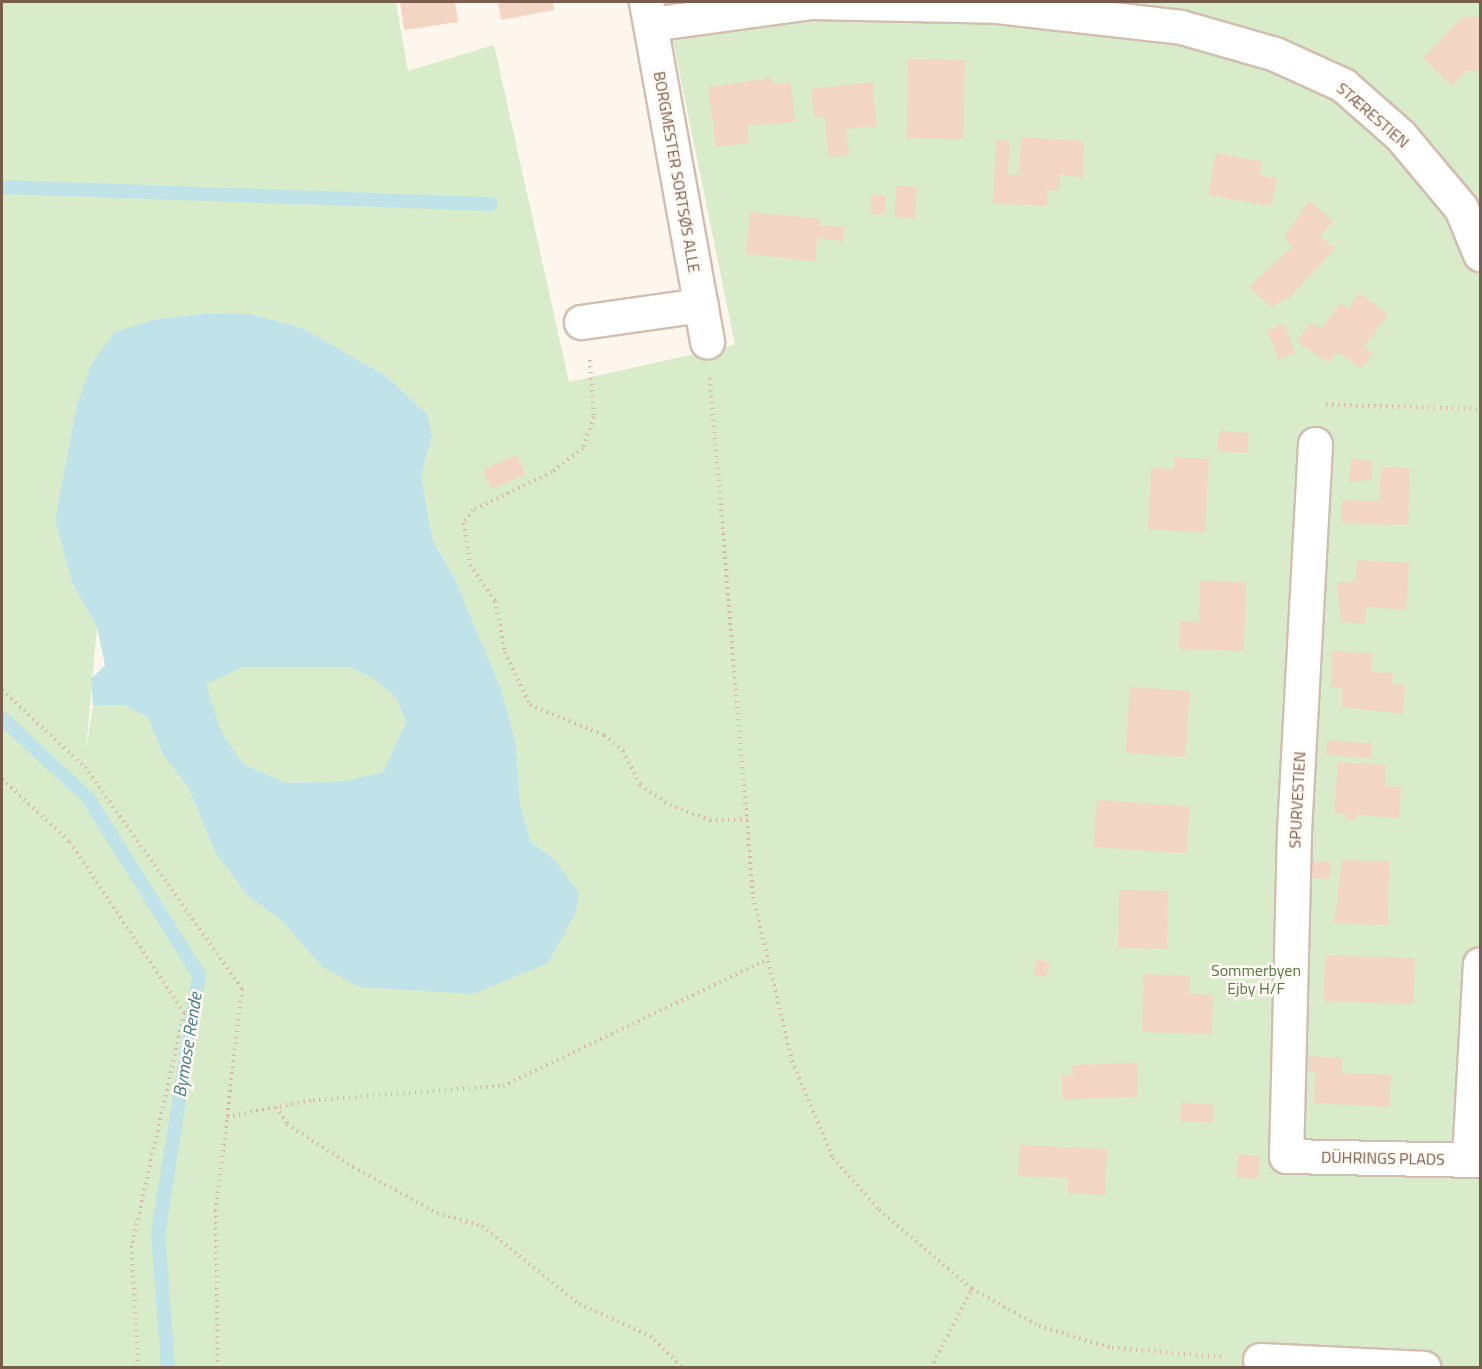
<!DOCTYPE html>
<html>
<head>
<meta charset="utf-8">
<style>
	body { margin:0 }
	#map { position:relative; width:1482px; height:1369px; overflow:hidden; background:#fdf6ec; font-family:"Titillium Web",sans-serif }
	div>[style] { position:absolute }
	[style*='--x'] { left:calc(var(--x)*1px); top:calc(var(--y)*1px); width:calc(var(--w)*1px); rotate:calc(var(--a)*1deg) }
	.green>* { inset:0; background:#d8ecc9 }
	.water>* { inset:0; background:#bfe3e8 }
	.stream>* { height:14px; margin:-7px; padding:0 7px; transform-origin:7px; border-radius:7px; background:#bfe3e8 }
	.building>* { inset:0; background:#f3d5c3; transform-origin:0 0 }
	.path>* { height:4px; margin-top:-2px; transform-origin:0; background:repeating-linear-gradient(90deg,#d9b8a5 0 1.5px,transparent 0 6px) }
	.roads { filter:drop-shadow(2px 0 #d1beb0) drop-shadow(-2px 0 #d1beb0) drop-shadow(0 2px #d1beb0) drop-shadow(0 -2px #d1beb0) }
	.minor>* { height:33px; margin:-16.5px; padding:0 16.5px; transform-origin:16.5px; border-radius:16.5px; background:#fff }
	span { translate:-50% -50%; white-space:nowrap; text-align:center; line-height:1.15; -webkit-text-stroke:5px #fffaf3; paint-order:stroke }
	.street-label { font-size:16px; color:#7a5c4d }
	.park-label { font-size:16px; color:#537a41 }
	.water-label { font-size:18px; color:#437c86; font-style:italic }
	.frame { position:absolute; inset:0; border:3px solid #7a5c4d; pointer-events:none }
</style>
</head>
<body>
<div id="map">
	<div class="green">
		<i style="clip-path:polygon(evenodd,2px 2px,396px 2px,408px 71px,494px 45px,569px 382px,735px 345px,665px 2px,1480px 2px,1480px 1367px,2px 1367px,2px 2px,208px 313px,250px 314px,300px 327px,385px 375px,428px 415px,432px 437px,421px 476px,433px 541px,455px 579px,501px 689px,516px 743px,520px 803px,531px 842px,554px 859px,320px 965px,282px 921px,247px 895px,216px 854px,188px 787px,163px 755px,148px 718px,124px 705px,93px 706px,86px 751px,97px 627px,72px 583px,55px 520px,76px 408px,156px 319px,208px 313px)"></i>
		<i style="clip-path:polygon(243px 667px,350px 667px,374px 679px,396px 698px,406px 722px,383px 772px,346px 781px,286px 783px,243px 764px,221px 731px,205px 684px)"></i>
	</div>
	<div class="water">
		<i style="clip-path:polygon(evenodd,208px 313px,250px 314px,300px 327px,385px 375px,428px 415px,432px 437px,421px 476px,433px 541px,455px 579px,501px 689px,516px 743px,520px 803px,531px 842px,554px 859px,579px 893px,576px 912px,548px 963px,473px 994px,359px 987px,320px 965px,282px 921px,247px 895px,216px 854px,188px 787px,163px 755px,148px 718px,124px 705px,93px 706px,91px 679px,105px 665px,97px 627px,72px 583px,55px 520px,76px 408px,91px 364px,115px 332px,156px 319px,208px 313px,243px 667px,350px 667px,374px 679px,396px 698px,406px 722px,383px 772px,346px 781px,286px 783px,243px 764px,221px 731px,206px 684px,243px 667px)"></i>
	</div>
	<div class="stream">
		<i style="--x:2;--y:187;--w:489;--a:2"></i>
		<i style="--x:2;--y:718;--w:117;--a:42.9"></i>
		<i style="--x:88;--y:798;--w:209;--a:57.9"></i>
		<i style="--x:199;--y:975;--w:262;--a:99"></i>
		<i style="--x:158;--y:1234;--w:134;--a:85.7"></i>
	</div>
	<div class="building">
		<i style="clip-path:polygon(400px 2px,455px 2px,458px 22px,404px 30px)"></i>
		<i style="clip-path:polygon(498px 2px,553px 2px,554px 10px,501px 20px)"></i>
		<i style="clip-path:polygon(1462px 17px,1480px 17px,1480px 71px,1466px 71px,1452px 86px,1423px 58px)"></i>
		<i style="left:908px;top:59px;width:57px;height:79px;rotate:1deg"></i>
		<i style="clip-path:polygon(771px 78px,772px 84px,790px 82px,795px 122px,747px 125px,749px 143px,716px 147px,708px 87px)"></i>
		<i style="clip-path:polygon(872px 82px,877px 126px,846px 129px,849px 155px,829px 157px,824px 116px,814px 117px,811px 89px)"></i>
		<i style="clip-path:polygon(1021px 137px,1084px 141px,1083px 177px,1060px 175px,1060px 190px,1047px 190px,1047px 206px,993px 203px,996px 140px,1010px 141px,1008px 174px,1019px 175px)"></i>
		<i style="clip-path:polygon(1216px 153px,1262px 162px,1260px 175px,1277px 178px,1271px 206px,1208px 195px)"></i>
		<i style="left:896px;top:186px;width:21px;height:31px;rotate:3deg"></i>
		<i style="left:871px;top:195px;width:14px;height:19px"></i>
		<i style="clip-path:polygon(1309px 200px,1333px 222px,1320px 236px,1335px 249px,1291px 296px,1271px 307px,1249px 287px,1293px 246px,1284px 238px)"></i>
		<i style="clip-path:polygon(750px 212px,820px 219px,819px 225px,844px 227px,843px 241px,817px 238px,815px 261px,746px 254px)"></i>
		<i style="clip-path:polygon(1359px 293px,1388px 314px,1364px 347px,1373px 353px,1361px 369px,1337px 352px,1328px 363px,1297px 341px,1311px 322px,1321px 329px,1340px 303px,1348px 309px)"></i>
		<i style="left:1284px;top:324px;width:31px;height:18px;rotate:68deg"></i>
		<i style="left:1219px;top:431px;width:30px;height:20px;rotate:4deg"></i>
		<i style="left:517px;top:455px;width:21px;height:37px;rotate:67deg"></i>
		<i style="clip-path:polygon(1174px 457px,1209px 459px,1205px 532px,1148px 529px,1151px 468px,1174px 469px)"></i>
		<i style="clip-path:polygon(1351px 459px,1373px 461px,1372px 480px,1349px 482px)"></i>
		<i style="clip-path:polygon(1381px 467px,1410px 468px,1408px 525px,1341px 523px,1342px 500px,1379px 501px)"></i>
		<i style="clip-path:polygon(1357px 560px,1409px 563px,1406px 610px,1366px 607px,1365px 624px,1341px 622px,1337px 582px,1355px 582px)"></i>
		<i style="clip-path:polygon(1200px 581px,1246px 582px,1244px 651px,1179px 649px,1180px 621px,1199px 622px)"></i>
		<i style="clip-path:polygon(1332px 651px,1373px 654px,1371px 672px,1393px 673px,1392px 684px,1405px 685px,1403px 714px,1342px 707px,1342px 688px,1331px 687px)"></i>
		<i style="left:1130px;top:687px;width:60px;height:66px;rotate:4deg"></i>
		<i style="left:1327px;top:740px;width:45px;height:15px;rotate:4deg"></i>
		<i style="clip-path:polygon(1338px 762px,1386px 765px,1385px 786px,1401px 787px,1399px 818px,1357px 815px,1356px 820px,1346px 820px,1346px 814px,1334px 813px)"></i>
		<i style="left:1097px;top:800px;width:93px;height:47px;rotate:4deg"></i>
		<i style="clip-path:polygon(1342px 860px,1389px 861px,1388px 925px,1334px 923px)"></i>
		<i style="left:1312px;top:861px;width:19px;height:17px;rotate:3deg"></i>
		<i style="left:1119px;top:890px;width:49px;height:58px;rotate:1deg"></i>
		<i style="left:1325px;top:955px;width:90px;height:46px;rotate:2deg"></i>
		<i style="left:1037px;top:959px;width:13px;height:16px;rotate:13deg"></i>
		<i style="clip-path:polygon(1144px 974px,1190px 976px,1189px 994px,1213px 995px,1212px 1034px,1142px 1032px)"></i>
		<i style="clip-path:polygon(1309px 1056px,1342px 1058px,1342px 1073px,1391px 1075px,1389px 1107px,1314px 1103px,1315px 1072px,1309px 1072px)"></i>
		<i style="clip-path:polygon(1137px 1063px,1138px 1097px,1062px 1099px,1062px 1075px,1073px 1075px,1072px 1065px)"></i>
		<i style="left:1181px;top:1103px;width:33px;height:18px;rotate:3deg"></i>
		<i style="clip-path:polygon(1020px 1145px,1107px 1149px,1105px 1195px,1068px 1193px,1068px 1178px,1018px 1176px)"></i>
		<i style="left:1238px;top:1154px;width:22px;height:23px;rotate:5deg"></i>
	</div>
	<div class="path">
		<i style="--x:590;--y:360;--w:57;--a:86"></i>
		<i style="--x:594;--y:417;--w:33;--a:110"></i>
		<i style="--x:583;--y:448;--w:39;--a:142"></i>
		<i style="--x:552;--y:472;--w:88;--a:154.3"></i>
		<i style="--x:473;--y:510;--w:16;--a:125"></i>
		<i style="--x:464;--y:523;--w:42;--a:81.9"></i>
		<i style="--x:470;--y:565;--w:44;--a:55.2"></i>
		<i style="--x:495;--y:601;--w:52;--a:78.9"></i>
		<i style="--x:505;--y:652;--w:59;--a:64.7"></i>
		<i style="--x:530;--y:705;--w:80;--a:22.1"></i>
		<i style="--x:604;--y:735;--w:25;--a:40"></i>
		<i style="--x:623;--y:751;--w:38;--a:63"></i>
		<i style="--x:640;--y:785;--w:36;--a:34"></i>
		<i style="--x:670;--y:805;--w:43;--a:20.6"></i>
		<i style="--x:710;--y:820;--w:37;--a:-2"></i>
		<i style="--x:710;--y:378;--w:521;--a:85.26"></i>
		<i style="--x:753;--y:897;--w:169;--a:76.6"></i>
		<i style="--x:792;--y:1061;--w:105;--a:67.1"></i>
		<i style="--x:833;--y:1158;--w:69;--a:48.5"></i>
		<i style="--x:879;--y:1210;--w:122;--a:40.3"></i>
		<i style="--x:972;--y:1289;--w:77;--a:28.9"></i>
		<i style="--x:1039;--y:1326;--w:76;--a:16.8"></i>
		<i style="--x:1112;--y:1348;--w:111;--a:4.6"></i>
		<i style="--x:1326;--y:405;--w:154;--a:1.5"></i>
		<i style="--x:2;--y:690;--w:113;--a:42.9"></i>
		<i style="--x:85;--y:767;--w:272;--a:54.7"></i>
		<i style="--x:242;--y:989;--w:223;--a:96.7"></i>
		<i style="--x:216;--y:1210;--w:158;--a:89.3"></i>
		<i style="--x:2;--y:779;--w:93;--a:42.8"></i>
		<i style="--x:70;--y:842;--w:206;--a:56.3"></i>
		<i style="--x:184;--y:1013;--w:239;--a:102.6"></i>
		<i style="--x:132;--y:1246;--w:122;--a:87.2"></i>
		<i style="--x:276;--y:1107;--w:20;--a:57"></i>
		<i style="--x:287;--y:1124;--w:79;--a:33.1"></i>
		<i style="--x:353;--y:1167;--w:96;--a:28.7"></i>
		<i style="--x:437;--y:1213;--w:47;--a:16.1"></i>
		<i style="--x:482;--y:1226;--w:124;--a:38.8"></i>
		<i style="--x:579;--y:1304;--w:78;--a:24.3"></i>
		<i style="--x:650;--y:1336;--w:46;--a:44.1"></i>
		<i style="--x:227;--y:1117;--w:88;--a:-11.2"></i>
		<i style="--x:313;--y:1100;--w:191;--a:-4.2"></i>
		<i style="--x:503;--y:1086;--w:294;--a:-25.6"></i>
		<i style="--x:931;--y:1368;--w:89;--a:-62.6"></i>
	</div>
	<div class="roads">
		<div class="minor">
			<i style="--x:646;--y:2;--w:345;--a:79.8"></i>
			<i style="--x:651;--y:24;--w:162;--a:-7.8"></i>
			<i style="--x:812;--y:2;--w:185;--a:1.2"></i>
			<i style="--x:997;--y:6;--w:185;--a:6.5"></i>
			<i style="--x:1181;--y:27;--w:98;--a:16"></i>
			<i style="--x:1275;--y:54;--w:75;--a:24.5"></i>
			<i style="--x:1343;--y:85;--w:76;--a:41.3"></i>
			<i style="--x:1400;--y:135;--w:95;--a:50.1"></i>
			<i style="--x:1461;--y:208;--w:50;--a:67.6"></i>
			<i style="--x:581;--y:322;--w:121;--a:-8.1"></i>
			<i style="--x:1315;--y:444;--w:389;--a:93.1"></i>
			<i style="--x:1294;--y:832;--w:324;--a:91.4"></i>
			<i style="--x:1286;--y:1156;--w:194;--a:1.2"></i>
			<i style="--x:1469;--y:1159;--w:195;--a:-86.8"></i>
			<i style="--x:1260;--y:1360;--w:164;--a:2.8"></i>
		</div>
	</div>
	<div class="street-label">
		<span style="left:1373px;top:115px;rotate:41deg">STÆRESTIEN</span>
		<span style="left:677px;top:172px;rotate:80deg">BORGMESTER SORTSØS ALLE</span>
		<span style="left:1297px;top:800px;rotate:-87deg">SPURVESTIEN</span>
		<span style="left:1383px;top:1158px;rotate:1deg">DÜHRINGS PLADS</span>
	</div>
	<div class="park-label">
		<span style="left:1256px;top:979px">Sommerbyen<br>Ejby H/F</span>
	</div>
	<div class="water-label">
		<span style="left:188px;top:1045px;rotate:-81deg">Bymose Rende</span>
	</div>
	<div class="frame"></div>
</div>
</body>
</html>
